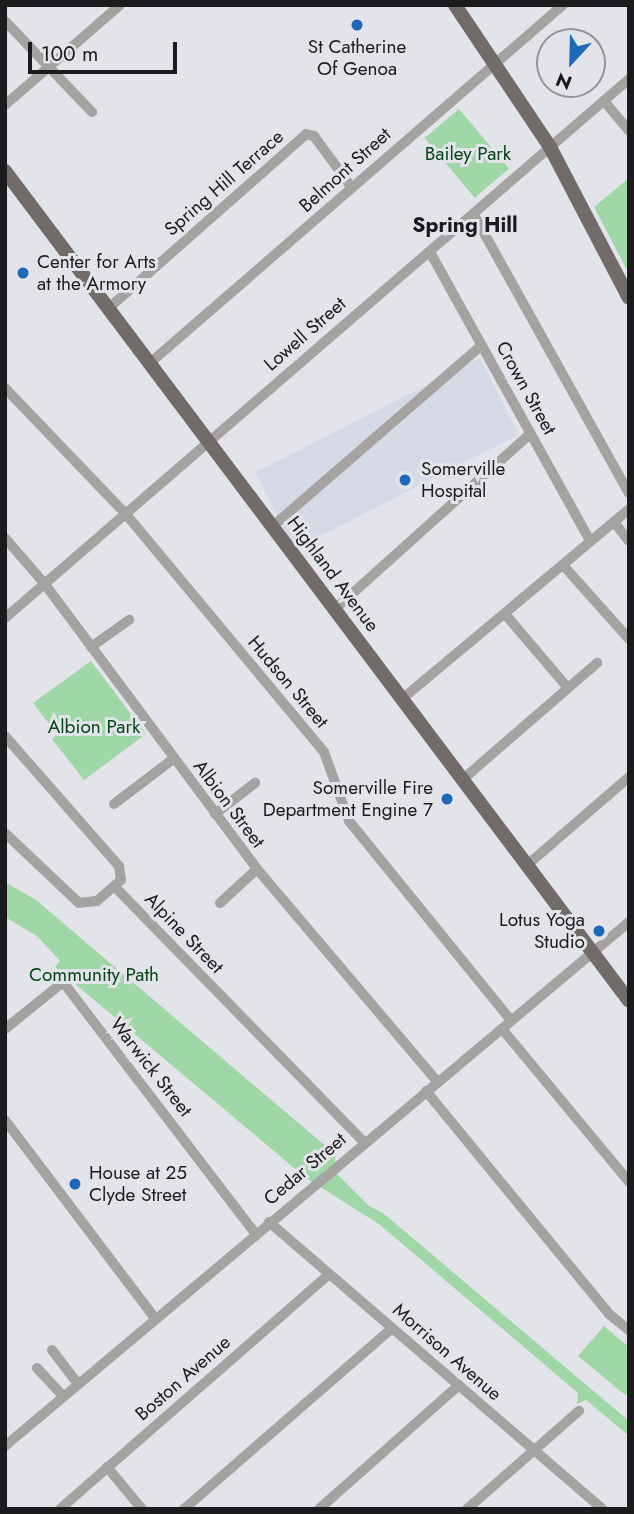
<!DOCTYPE html>
<html>
<head>
<meta charset="utf-8">
<style>
	body { margin:0 }
	#map { position:relative; width:634px; height:1514px; overflow:hidden; background:#e3e4ea; font-family:Jost,sans-serif }
	div>[style] { position:absolute }
	[style*='--x'] { left:calc(var(--x)*1px); top:calc(var(--y)*1px); width:calc(var(--w)*1px); rotate:calc(var(--a)*1deg) }
	.built>* { inset:0; background:#d6d9e6; transform-origin:0 0 }
	.green>* { inset:0; background:#a0d7a6; transform-origin:0 0 }
	.minor>* { height:10px; margin:-5px; padding:0 5px; transform-origin:5px; border-radius:5px; background:#a5a2a2 }
	.major>* { height:14px; margin:-7px; padding:0 7px; transform-origin:7px; border-radius:7px; background:#716b6a }
	.dots>* { width:19px; height:19px; translate:-50% -50%; box-sizing:border-box; border:4px solid #e3e4ea; border-radius:50% }
	span { translate:-50% -50%; white-space:nowrap; text-align:center; line-height:1.15; -webkit-text-stroke:6px #e3e4ea; paint-order:stroke }
	.poi-label { font-size:19px; color:#1b1b1d }
	.left { translate:0 -50%; text-align:left }
	.right { translate:-100% -50%; text-align:right }
	.park-label { font-size:19px; color:#064519 }
	.street-label { font-size:19px; color:#1b1b1d }
	.neighbourhood-label { font-size:21px; color:#1b1b1d; font-weight:700 }
	.frame { position:absolute; inset:0; border:7px solid #1b1b1d; pointer-events:none }
	.north { position:absolute; left:536px; top:28px; width:70px; height:70px; box-sizing:border-box; background:#e3e4ea; border:2px solid #939498; border-radius:50%; rotate:202deg; font-size:19px; font-weight:700; line-height:28px; text-align:center; color:#1b1b1d }
	.north::after { content:''; display:block; margin:auto; width:24px; height:32px; background:#1d68b7; clip-path:polygon(50% 0,100% 100%,50% 72%,0 100%) }
	.scale { position:absolute; left:28px; top:42px; width:149px; height:32px; box-sizing:border-box; border:4px solid #1b1b1d; border-top:0; padding-left:9px; font-size:21px; line-height:24px; white-space:nowrap; color:#1b1b1d; -webkit-text-stroke:5px #e3e4ea; paint-order:stroke }
</style>
</head>
<body>
<div id="map">
	<div class="built">
		<i style="left:480px;top:358px;width:86px;height:252px;rotate:63deg"></i>
	</div>
	<div class="green">
		<i style="left:459px;top:109px;width:78px;height:45px;rotate:50deg"></i>
		<i style="clip-path:polygon(629px 178px,629px 269px,627px 270px,594px 207px)"></i>
		<i style="clip-path:polygon(91px 661px,146px 734px,84px 780px,52px 739px,57px 734px,33px 703px)"></i>
		<i style="clip-path:polygon(5px 882px,36px 900px,335px 1154px,336px 1173px,369px 1206px,383px 1213px,629px 1421px,629px 1436px,586px 1400px,577px 1404px,578px 1393px,379px 1224px,306px 1178px,55px 967px,60px 961px,37px 936px,5px 917px)"></i>
		<i style="clip-path:polygon(604px 1326px,629px 1347px,629px 1391px,625px 1395px,578px 1356px)"></i>
	</div>
	<div class="minor">
		<i style="--x:5;--y:21;--w:126;--a:46.3"></i>
		<i style="--x:604;--y:101;--w:39;--a:50"></i>
		<i style="--x:5;--y:105;--w:152;--a:-41"></i>
		<i style="--x:474;--y:215;--w:318;--a:60.9"></i>
		<i style="--x:430;--y:252;--w:330;--a:61"></i>
		<i style="--x:110;--y:307;--w:261;--a:-41.4"></i>
		<i style="--x:306;--y:134;--w:8;--a:14"></i>
		<i style="--x:314;--y:136;--w:64;--a:53.8"></i>
		<i style="--x:151;--y:362;--w:545;--a:-40.91"></i>
		<i style="--x:5;--y:388;--w:173;--a:46.2"></i>
		<i style="--x:125;--y:513;--w:311;--a:50.2"></i>
		<i style="--x:324;--y:752;--w:73;--a:70.1"></i>
		<i style="--x:349;--y:821;--w:257;--a:50.9"></i>
		<i style="--x:614;--y:522;--w:24;--a:52"></i>
		<i style="--x:273;--y:526;--w:276;--a:-40.9"></i>
		<i style="--x:5;--y:538;--w:60;--a:49.1"></i>
		<i style="--x:44;--y:583;--w:357;--a:53.3"></i>
		<i style="--x:257;--y:869;--w:278;--a:49.7"></i>
		<i style="--x:563;--y:565;--w:99;--a:48.3"></i>
		<i style="--x:335;--y:609;--w:262;--a:-41.9"></i>
		<i style="--x:505;--y:614;--w:97;--a:49.6"></i>
		<i style="--x:5;--y:618;--w:825;--a:-40.82"></i>
		<i style="--x:91;--y:647;--w:47;--a:-35.4"></i>
		<i style="--x:402;--y:699;--w:296;--a:-39.9"></i>
		<i style="--x:5;--y:736;--w:173;--a:48.8"></i>
		<i style="--x:119;--y:866;--w:14;--a:82"></i>
		<i style="--x:121;--y:880;--w:32;--a:139"></i>
		<i style="--x:97;--y:901;--w:18;--a:174"></i>
		<i style="--x:79;--y:903;--w:102;--a:-136.6"></i>
		<i style="--x:462;--y:780;--w:179;--a:-40.9"></i>
		<i style="--x:114;--y:804;--w:74;--a:-37.3"></i>
		<i style="--x:215;--y:814;--w:51;--a:-37.8"></i>
		<i style="--x:526;--y:866;--w:136;--a:-40.8"></i>
		<i style="--x:116;--y:888;--w:355;--a:45.7"></i>
		<i style="--x:220;--y:903;--w:50;--a:-42.6"></i>
		<i style="--x:5;--y:1029;--w:75;--a:-39"></i>
		<i style="--x:63;--y:982;--w:316;--a:52.6"></i>
		<i style="--x:503;--y:1030;--w:197;--a:50.3"></i>
		<i style="--x:426;--y:1091;--w:288;--a:50.6"></i>
		<i style="--x:609;--y:1314;--w:26;--a:39"></i>
		<i style="--x:5;--y:1120;--w:248;--a:52.9"></i>
		<i style="--x:269;--y:1222;--w:440;--a:40.7"></i>
		<i style="--x:52;--y:1350;--w:43;--a:52.6"></i>
		<i style="--x:37;--y:1368;--w:38;--a:47"></i>
		<i style="--x:5;--y:1446;--w:815;--a:-40.02"></i>
		<i style="--x:107;--y:1467;--w:55;--a:50.2"></i>
		<i style="--x:60;--y:1509;--w:357;--a:-41.1"></i>
		<i style="--x:184;--y:1509;--w:276;--a:-41"></i>
		<i style="--x:319;--y:1509;--w:187;--a:-41.5"></i>
		<i style="--x:467;--y:1509;--w:149;--a:-41.2"></i>
	</div>
	<div class="major">
		<i style="--x:455;--y:5;--w:171;--a:56.2"></i>
		<i style="--x:550;--y:147;--w:170;--a:62.4"></i>
		<i style="--x:5;--y:171;--w:1038;--a:53.06"></i>
	</div>
	<div class="dots">
		<i style="left:357px;top:25px;background:#1d68b7"></i>
		<i style="left:23px;top:273px;background:#1d68b7"></i>
		<i style="left:405px;top:480px;background:#1d68b7"></i>
		<i style="left:447px;top:799px;background:#1d68b7"></i>
		<i style="left:599px;top:931px;background:#1d68b7"></i>
		<i style="left:75px;top:1184px;background:#1d68b7"></i>
	</div>
	<div class="poi-label">
		<span style="left:357px;top:58px">St Catherine<br>Of Genoa</span>
		<span class="left" style="left:37px;top:273px">Center for Arts<br>at the Armory</span>
		<span class="left" style="left:421px;top:480px">Somerville<br>Hospital</span>
		<span class="right" style="left:433px;top:799px">Somerville Fire<br>Department Engine 7</span>
		<span class="right" style="left:585px;top:931px">Lotus Yoga<br>Studio</span>
		<span class="left" style="left:89px;top:1184px">House at 25<br>Clyde Street</span>
	</div>
	<div class="park-label">
		<span style="left:468px;top:154px">Bailey Park</span>
		<span style="left:94px;top:727px">Albion Park</span>
		<span style="left:94px;top:975px">Community Path</span>
	</div>
	<div class="street-label">
		<span style="left:345px;top:170px;rotate:-42deg">Belmont Street</span>
		<span style="left:224px;top:183px;rotate:-41deg">Spring Hill Terrace</span>
		<span style="left:305px;top:334px;rotate:-41deg">Lowell Street</span>
		<span style="left:526px;top:388px;rotate:61deg">Crown Street</span>
		<span style="left:333px;top:574px;rotate:53deg">Highland Avenue</span>
		<span style="left:288px;top:682px;rotate:50deg">Hudson Street</span>
		<span style="left:229px;top:804px;rotate:53deg">Albion Street</span>
		<span style="left:184px;top:933px;rotate:46deg">Alpine Street</span>
		<span style="left:151px;top:1067px;rotate:52deg">Warwick Street</span>
		<span style="left:305px;top:1169px;rotate:-40deg">Cedar Street</span>
		<span style="left:447px;top:1352px;rotate:41deg">Morrison Avenue</span>
		<span style="left:183px;top:1378px;rotate:-41deg">Boston Avenue</span>
	</div>
	<div class="neighbourhood-label">
		<span style="left:465px;top:225px">Spring Hill</span>
	</div>
	<div class="frame"></div>
	<div class="north">N</div>
	<div class="scale">100 m</div>
</div>
</body>
</html>
